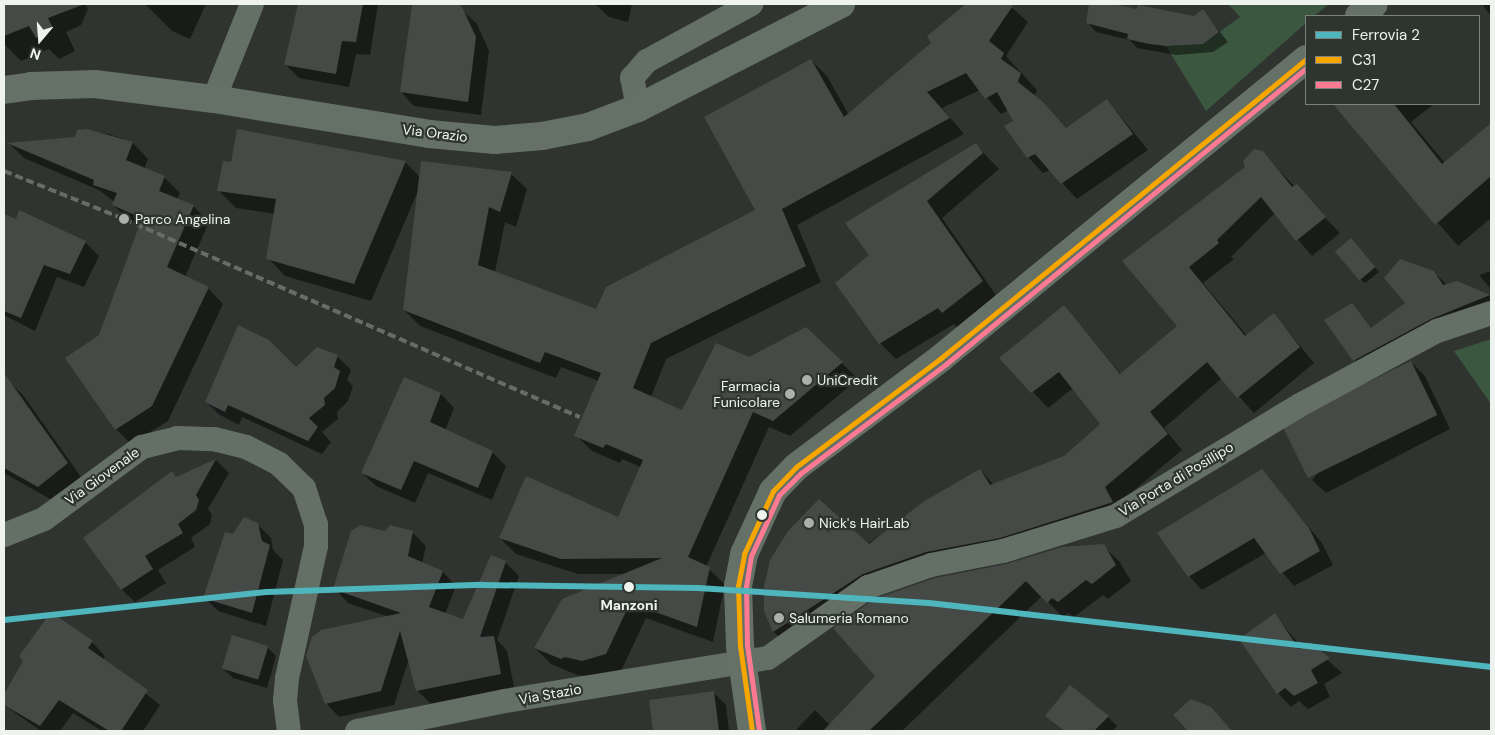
<!DOCTYPE html>
<html>
<head>
<meta charset="utf-8">
<style>
	body { margin:0 }
	#map { position:relative; width:1495px; height:735px; overflow:hidden; background:#2f3430; font-family:"DM Sans",sans-serif }
	div>[style] { position:absolute }
	[style*='--x'] { left:calc(var(--x)*1px); top:calc(var(--y)*1px); width:calc(var(--w)*1px); rotate:calc(var(--a)*1deg) }
	.green>* { inset:0; background:#3b573f }
	.shadow>* { inset:0; background:#0007 }
	.building>* { inset:0; background:#464a47; transform-origin:0 0 }
	.street>* { height:24px; margin:-12px; padding:0 12px; transform-origin:12px; border-radius:12px; background:#646f65 }
	.secondary>* { height:28px; margin:-14px; padding:0 14px; transform-origin:14px; border-radius:14px; background:#657066 }
	.rail>* { height:4px; margin-top:-2px; transform-origin:0; background:repeating-linear-gradient(90deg,#666d67 0 8px,transparent 0 12px) }
	.bus-1>* { height:5px; margin:-2.5px; padding:0 2.5px; transform-origin:2.5px; border-radius:2.5px; background:#f7a600 }
	.bus-2>* { height:5px; margin:-2.5px; padding:0 2.5px; transform-origin:2.5px; border-radius:2.5px; background:#fe7a93 }
	.rail-1>* { height:6px; margin:-3px; padding:0 3px; transform-origin:3px; border-radius:3px; background:#4eb6bc }
	.dots>* { width:14px; height:14px; translate:-50% -50%; box-sizing:border-box; border:2px solid #2e352f; border-radius:50% }
	span { translate:-50% -50%; white-space:nowrap; text-align:center; line-height:1.15; -webkit-text-stroke:4.5px #2e352f; paint-order:stroke }
	.street-label { font-size:14px; color:#eef3ef }
	.poi-label { font-size:14px; color:#eef3ef }
	.left { translate:0 -50%; text-align:left }
	.right { translate:-100% -50%; text-align:right }
	.stop-label { font-size:14px; color:#eef3ef; font-weight:700 }
	.frame { position:absolute; inset:0; border:5px solid #eef3ef; pointer-events:none }
	.legend { position:absolute; left:1305px; top:15px; width:175px; height:90px; box-sizing:border-box; background:#2e352f; border:1px solid #7b817c; margin:0; padding:6px 9px; list-style:none; font-size:15px; color:#eef3ef }
	.legend li { display:flex; align-items:center; gap:10px; height:25px }
	.legend b { width:25px; border:1px solid #7b817c }
	.north { position:absolute; left:15px; top:15px; width:50px; height:50px; -webkit-text-stroke:4px #2e352f; paint-order:stroke; rotate:198deg; font-size:14px; font-weight:700; line-height:20px; text-align:center; color:#eef3ef }
	.north::after { content:''; display:block; margin:auto; width:18px; height:22px; background:#eef3ef; clip-path:polygon(50% 0,100% 100%,50% 72%,0 100%) }
</style>
</head>
<body>
<div id="map">
	<div class="green">
		<i style="clip-path:polygon(1228px 4px,1329px 4px,1314px 16px,1306px 16px,1306px 23px,1206px 111px,1166px 46px,1177px 46px,1179px 38px,1203px 44px,1240px 17px)"></i>
		<i style="clip-path:polygon(1491px 339px,1491px 404px,1454px 351px)"></i>
	</div>
	<div class="shadow">
		<i style="clip-path:polygon(4px 4px,85px 4px,88px 9px,81px 25px,66px 32px,75px 51px,59px 59px,49px 49px,21px 61px,4px 44px)"></i>
		<i style="clip-path:polygon(145px 4px,206px 4px,190px 39px,172px 31px)"></i>
		<i style="clip-path:polygon(299px 4px,378px 4px,370px 55px,356px 54px,349px 87px,299px 78px,285px 64px)"></i>
		<i style="clip-path:polygon(413px 4px,455px 4px,477px 24px,489px 51px,481px 115px,414px 106px,401px 92px)"></i>
		<i style="clip-path:polygon(595px 4px,632px 4px,628px 22px,609px 17px)"></i>
		<i style="clip-path:polygon(968px 4px,976px 6px,978px 4px,1008px 4px,1028px 22px,1006px 56px,1037px 90px,1034px 96px,1067px 129px,1107px 100px,1148px 150px,1077px 199px,1050px 170px,1043px 173px,1028px 157px,1009px 110px,1001px 114px,980px 90px,942px 108px,964px 134px,797px 225px,821px 282px,666px 359px,651px 397px,683px 411px,749px 359px,806px 328px,858px 379px,790px 436px,769px 427px,706px 567px,725px 584px,713px 642px,646px 618px,622px 669px,599px 677px,577px 675px,551px 664px,535px 648px,627px 574px,578px 574px,516px 554px,500px 538px,619px 518px,641px 467px,622px 459px,620px 463px,592px 451px,576px 435px,599px 381px,561px 367px,556px 378px,420px 326px,404px 310px,418px 191px,371px 301px,285px 276px,268px 258px,275px 214px,236px 208px,219px 191px,232px 163px,405px 162px,420px 177px,511px 174px,527px 189px,516px 227px,505px 222px,495px 272px,596px 310px,756px 210px,811px 60px,827px 76px,849px 115px,933px 44px,929px 36px)"></i>
		<i style="clip-path:polygon(1090px 4px,1194px 17px,1203px 11px,1228px 42px,1213px 52px,1176px 55px,1137px 48px,1130px 40px,1096px 32px,1087px 22px)"></i>
		<i style="clip-path:polygon(1482px 4px,1491px 4px,1491px 16px)"></i>
		<i style="clip-path:polygon(1335px 104px,1434px 104px,1411px 122px,1445px 163px,1491px 125px,1491px 218px,1458px 246px)"></i>
		<i style="clip-path:polygon(78px 131px,109px 134px,133px 143px,148px 159px,144px 169px,164px 177px,180px 193px,177px 199px,193px 206px,209px 222px,185px 277px,208px 288px,223px 304px,168px 421px,131px 444px,116px 429px,100px 336px,140px 225px,129px 220px,113px 205px,115px 202px,99px 190px,24px 158px,10px 144px,76px 139px)"></i>
		<i style="clip-path:polygon(976px 145px,999px 169px,942px 218px,998px 298px,959px 329px,954px 324px,896px 359px,880px 343px,871px 255px)"></i>
		<i style="clip-path:polygon(1254px 150px,1262px 153px,1340px 233px,1312px 256px,1275px 213px,1231px 257px,1234px 259px,1203px 283px,1247px 336px,1274px 314px,1314px 363px,1254px 413px,1222px 378px,1164px 428px,1182px 450px,1119px 503px,879px 589px,789px 647px,774px 632px,765px 611px,980px 470px,994px 485px,1064px 457px,1102px 424px,1073px 388px,1048px 408px,1001px 358px,1064px 307px,1121px 374px,1179px 326px,1123px 261px,1247px 168px,1245px 161px)"></i>
		<i style="clip-path:polygon(4px 215px,85px 242px,99px 256px,84px 287px,57px 277px,35px 331px,4px 315px)"></i>
		<i style="clip-path:polygon(1355px 244px,1379px 272px,1365px 283px,1360px 279px)"></i>
		<i style="clip-path:polygon(1491px 271px,1491px 289px,1479px 275px)"></i>
		<i style="clip-path:polygon(1434px 272px,1447px 285px,1457px 282px,1490px 296px,1491px 310px,1366px 372px,1354px 360px,1351px 305px,1372px 329px,1407px 304px)"></i>
		<i style="clip-path:polygon(337px 356px,351px 370px,347px 380px,353px 386px,348px 401px,337px 412px,338px 419px,322px 432px,331px 442px,322px 454px,242px 417px,239px 425px,220px 415px,206px 402px)"></i>
		<i style="clip-path:polygon(1411px 362px,1425px 376px,1450px 429px,1326px 493px,1312px 480px)"></i>
		<i style="clip-path:polygon(405px 378px,441px 394px,454px 408px,445px 431px,492px 452px,506px 466px,492px 500px,428px 473px,415px 503px,376px 486px,362px 473px)"></i>
		<i style="clip-path:polygon(9px 382px,23px 395px,81px 477px,52px 500px,4px 473px,4px 385px)"></i>
		<i style="clip-path:polygon(216px 460px,229px 473px,208px 509px,212px 515px,210px 524px,191px 538px,195px 547px,158px 570px,166px 583px,135px 602px,121px 589px,171px 472px,177px 478px)"></i>
		<i style="clip-path:polygon(1262px 471px,1322px 543px,1333px 565px,1294px 586px,1266px 553px,1202px 590px,1189px 576px)"></i>
		<i style="clip-path:polygon(257px 524px,271px 538px,273px 550px,283px 560px,266px 626px,218px 611px,205px 598px,234px 536px)"></i>
		<i style="clip-path:polygon(385px 532px,412px 532px,426px 546px,422px 564px,443px 572px,456px 586px,445px 614px,464px 620px,505px 562px,519px 576px,497px 640px,507px 651px,514px 687px,431px 704px,417px 690px,409px 659px,394px 705px,339px 717px,326px 703px,389px 617px,348px 603px,335px 589px)"></i>
		<i style="clip-path:polygon(1103px 546px,1119px 561px,1131px 581px,1108px 599px,1103px 595px,1074px 617px,1068px 613px,1063px 617px,1042px 596px,902px 731px,795px 731px,815px 710px,830px 725px,877px 676px,835px 629px)"></i>
		<i style="clip-path:polygon(1275px 615px,1302px 648px,1310px 644px,1342px 673px,1324px 684px,1330px 697px,1308px 709px,1299px 701px,1291px 707px,1278px 693px)"></i>
		<i style="clip-path:polygon(92px 642px,105px 656px,103px 660px,160px 705px,143px 731px,102px 731px,73px 713px,60px 731px,41px 731px,4px 705px,4px 697px,25px 661px)"></i>
		<i style="clip-path:polygon(267px 647px,276px 656px,267px 688px,233px 678px,223px 669px)"></i>
		<i style="clip-path:polygon(1070px 687px,1108px 717px,1117px 726px,1112px 731px,1063px 731px,1056px 725px,1047px 716px)"></i>
		<i style="clip-path:polygon(713px 692px,726px 705px,729px 731px,655px 731px,650px 701px)"></i>
	</div>
	<div class="building">
		<i style="clip-path:polygon(4px 4px,82px 4px,82px 5px,48px 18px,53px 28px,36px 38px,29px 26px,4px 36px)"></i>
		<i style="clip-path:polygon(298px 4px,363px 4px,356px 42px,342px 41px,336px 74px,284px 65px)"></i>
		<i style="clip-path:polygon(412px 4px,459px 4px,463px 9px,476px 37px,468px 102px,400px 92px)"></i>
		<i style="clip-path:polygon(966px 4px,1014px 4px,989px 41px,1004px 53px,1001px 59px,1021px 73px,1018px 82px,1042px 101px,1066px 128px,1107px 99px,1133px 134px,1061px 184px,1035px 154px,1027px 158px,1004px 126px,1013px 121px,997px 92px,985px 99px,966px 73px,927px 92px,950px 118px,782px 209px,806px 266px,651px 343px,633px 388px,682px 410px,716px 343px,749px 357px,806px 327px,843px 362px,773px 421px,753px 412px,688px 557px,710px 567px,697px 627px,630px 603px,606px 654px,582px 661px,565px 657px,561px 659px,534px 648px,562px 599px,662px 558px,561px 559px,499px 538px,526px 476px,618px 517px,643px 460px,606px 444px,603px 448px,574px 436px,601px 373px,545px 352px,540px 363px,403px 310px,421px 161px,512px 172px,500px 212px,489px 207px,478px 265px,596px 309px,606px 287px,755px 210px,704px 117px,811px 59px,844px 117px,931px 43px,927px 36px)"></i>
		<i style="clip-path:polygon(1089px 4px,1114px 4px,1136px 9px,1138px 5px,1194px 16px,1203px 9px,1219px 32px,1203px 44px,1166px 46px,1149px 44px,1127px 39px,1128px 34px,1086px 23px)"></i>
		<i style="clip-path:polygon(1333px 104px,1394px 104px,1442px 164px,1491px 123px,1491px 176px,1435px 225px)"></i>
		<i style="clip-path:polygon(87px 129px,133px 142px,126px 160px,165px 176px,159px 191px,194px 205px,167px 267px,209px 287px,152px 406px,115px 430px,65px 358px,99px 335px,142px 218px,112px 205px,117px 193px,93px 185px,94px 180px,7px 143px,75px 137px,77px 130px)"></i>
		<i style="clip-path:polygon(237px 129px,406px 161px,354px 284px,266px 259px,276px 199px,217px 191px,223px 161px,231px 162px)"></i>
		<i style="clip-path:polygon(976px 143px,983px 153px,927px 201px,983px 281px,942px 313px,938px 308px,879px 344px,835px 283px,869px 255px,845px 223px)"></i>
		<i style="clip-path:polygon(1254px 149px,1263px 151px,1292px 187px,1297px 184px,1326px 217px,1296px 241px,1261px 197px,1217px 240px,1219px 243px,1189px 267px,1245px 336px,1274px 313px,1300px 347px,1237px 398px,1207px 362px,1150px 412px,1168px 434px,1105px 487px,1113px 502px,1110px 503px,1000px 538px,926px 552px,863px 574px,773px 632px,764px 611px,764px 586px,770px 560px,788px 531px,819px 499px,869px 544px,923px 502px,980px 469px,990px 485px,1064px 456px,1100px 424px,1059px 372px,1031px 393px,999px 358px,1064px 305px,1120px 374px,1177px 326px,1122px 261px,1245px 167px,1243px 161px)"></i>
		<i style="clip-path:polygon(19px 210px,86px 241px,70px 274px,44px 265px,21px 318px,4px 311px,4px 214px,16px 219px)"></i>
		<i style="left:1351px;top:238px;width:38px;height:21px;rotate:50deg"></i>
		<i style="clip-path:polygon(1400px 259px,1434px 271px,1443px 285px,1457px 281px,1490px 295px,1431px 319px,1353px 361px,1324px 320px,1352px 303px,1371px 328px,1405px 303px,1384px 278px)"></i>
		<i style="clip-path:polygon(238px 325px,269px 340px,296px 367px,317px 347px,338px 355px,334px 367px,340px 371px,335px 388px,324px 398px,325px 405px,309px 418px,318px 427px,308px 441px,228px 405px,225px 412px,205px 402px)"></i>
		<i style="left:1411px;top:361px;width:60px;height:144px;rotate:64deg"></i>
		<i style="clip-path:polygon(4px 373px,68px 463px,38px 487px,4px 468px)"></i>
		<i style="clip-path:polygon(404px 377px,441px 393px,430px 422px,493px 451px,478px 488px,414px 461px,401px 490px,361px 473px)"></i>
		<i style="clip-path:polygon(216px 459px,196px 495px,199px 500px,196px 510px,178px 524px,183px 533px,145px 556px,153px 569px,121px 590px,83px 538px,172px 471px,176px 477px)"></i>
		<i style="clip-path:polygon(1262px 469px,1309px 528px,1320px 551px,1280px 574px,1254px 538px,1188px 577px,1157px 533px)"></i>
		<i style="clip-path:polygon(244px 517px,258px 523px,262px 541px,270px 545px,252px 613px,203px 598px,225px 532px,233px 534px)"></i>
		<i style="clip-path:polygon(360px 525px,385px 531px,390px 525px,413px 531px,408px 556px,443px 571px,429px 607px,463px 619px,491px 555px,506px 561px,480px 637px,494px 636px,501px 674px,416px 691px,400px 631px,381px 691px,325px 704px,306px 656px,312px 637px,321px 630px,401px 613px,333px 589px,351px 531px)"></i>
		<i style="clip-path:polygon(1104px 544px,1116px 565px,1092px 584px,1086px 580px,1058px 602px,1052px 598px,1047px 603px,1026px 581px,869px 731px,823px 731px,875px 676px,833px 628px,874px 599px,935px 578px,1006px 564px,1062px 547px)"></i>
		<i style="clip-path:polygon(51px 612px,93px 641px,88px 648px,148px 690px,121px 731px,109px 731px,59px 700px,40px 726px,4px 705px,4px 694px,23px 661px,19px 656px)"></i>
		<i style="clip-path:polygon(1275px 613px,1299px 649px,1310px 642px,1330px 658px,1311px 670px,1318px 683px,1294px 696px,1285px 688px,1277px 694px,1239px 639px)"></i>
		<i style="left:232px;top:635px;width:38px;height:35px;rotate:17deg"></i>
		<i style="clip-path:polygon(1070px 685px,1109px 716px,1094px 731px,1064px 731px,1045px 716px)"></i>
		<i style="clip-path:polygon(714px 691px,719px 731px,653px 731px,649px 700px)"></i>
		<i style="clip-path:polygon(1191px 699px,1211px 707px,1232px 731px,1188px 731px,1173px 715px)"></i>
	</div>
	<div class="street">
		<i style="--x:214;--y:99;--w:102;--a:-68.2"></i>
		<i style="--x:638;--y:108;--w:31;--a:-101"></i>
		<i style="--x:632;--y:78;--w:23;--a:-49"></i>
		<i style="--x:647;--y:61;--w:119;--a:-28.7"></i>
		<i style="--x:4;--y:535;--w:43;--a:-21.8"></i>
		<i style="--x:44;--y:519;--w:122;--a:-36.3"></i>
		<i style="--x:142;--y:447;--w:36;--a:-14"></i>
		<i style="--x:177;--y:438;--w:37;--a:2"></i>
		<i style="--x:214;--y:439;--w:33;--a:14"></i>
		<i style="--x:246;--y:447;--w:37;--a:27"></i>
		<i style="--x:279;--y:464;--w:35;--a:44"></i>
		<i style="--x:304;--y:488;--w:38;--a:72"></i>
		<i style="--x:316;--y:524;--w:22;--a:90"></i>
		<i style="--x:316;--y:546;--w:135;--a:102.4"></i>
		<i style="--x:287;--y:678;--w:22;--a:95"></i>
		<i style="--x:285;--y:700;--w:31;--a:83"></i>
		<i style="--x:357;--y:731;--w:151;--a:-11.5"></i>
		<i style="--x:505;--y:701;--w:266;--a:-9.3"></i>
		<i style="--x:768;--y:658;--w:123;--a:-35.4"></i>
		<i style="--x:868;--y:587;--w:67;--a:-19.2"></i>
		<i style="--x:931;--y:565;--w:73;--a:-11"></i>
		<i style="--x:1003;--y:551;--w:118;--a:-17.2"></i>
		<i style="--x:1116;--y:516;--w:215;--a:-31.1"></i>
		<i style="--x:1300;--y:405;--w:156;--a:-28.4"></i>
		<i style="--x:1437;--y:331;--w:57;--a:-18.4"></i>
	</div>
	<div class="secondary">
		<i style="--x:1359;--y:16;--w:19;--a:-39"></i>
		<i style="--x:4;--y:90;--w:27;--a:-8"></i>
		<i style="--x:31;--y:86;--w:64;--a:-1.8"></i>
		<i style="--x:95;--y:84;--w:120;--a:7.2"></i>
		<i style="--x:214;--y:99;--w:218;--a:9.2"></i>
		<i style="--x:429;--y:134;--w:66;--a:5.2"></i>
		<i style="--x:495;--y:140;--w:47;--a:-4.9"></i>
		<i style="--x:542;--y:136;--w:47;--a:-11.1"></i>
		<i style="--x:588;--y:127;--w:53;--a:-20.8"></i>
		<i style="--x:638;--y:108;--w:228;--a:-27.1"></i>
		<i style="--x:752;--y:731;--w:86;--a:-98"></i>
		<i style="--x:740;--y:646;--w:60;--a:-91.9"></i>
		<i style="--x:738;--y:586;--w:33;--a:-79"></i>
		<i style="--x:744;--y:554;--w:69;--a:-65.3"></i>
		<i style="--x:773;--y:491;--w:33;--a:-46"></i>
		<i style="--x:796;--y:467;--w:181;--a:-36.9"></i>
		<i style="--x:941;--y:358;--w:472;--a:-39.3"></i>
	</div>
	<div class="rail">
		<i style="--x:4;--y:171;--w:129;--a:21.8"></i>
		<i style="--x:124;--y:219;--w:497;--a:23.5"></i>
	</div>
	<div class="bus-1">
		<i style="--x:752;--y:731;--w:86;--a:-98"></i>
		<i style="--x:740;--y:646;--w:60;--a:-91.9"></i>
		<i style="--x:738;--y:586;--w:33;--a:-79"></i>
		<i style="--x:744;--y:554;--w:69;--a:-65.3"></i>
		<i style="--x:773;--y:491;--w:33;--a:-46"></i>
		<i style="--x:796;--y:467;--w:181;--a:-36.9"></i>
		<i style="--x:941;--y:358;--w:472;--a:-39.3"></i>
	</div>
	<div class="bus-2">
		<i style="--x:759;--y:730;--w:86;--a:-98"></i>
		<i style="--x:747;--y:645;--w:58;--a:-91"></i>
		<i style="--x:746;--y:587;--w:31;--a:-81"></i>
		<i style="--x:751;--y:556;--w:67;--a:-65.3"></i>
		<i style="--x:779;--y:495;--w:31;--a:-45"></i>
		<i style="--x:801;--y:473;--w:181;--a:-36.9"></i>
		<i style="--x:946;--y:364;--w:466;--a:-39.4"></i>
	</div>
	<div class="rail-1">
		<i style="--x:4;--y:620;--w:264;--a:-6.1"></i>
		<i style="--x:267;--y:592;--w:215;--a:-1.9"></i>
		<i style="--x:482;--y:585;--w:216;--a:0.8"></i>
		<i style="--x:698;--y:588;--w:231;--a:3.7"></i>
		<i style="--x:929;--y:603;--w:566;--a:6.5"></i>
	</div>
	<div class="dots">
		<i style="left:124px;top:219px;background:#abb0ac"></i>
		<i style="left:807px;top:380px;background:#abb0ac"></i>
		<i style="left:790px;top:394px;background:#abb0ac"></i>
		<i style="left:762px;top:515px;background:#eef3ef"></i>
		<i style="left:809px;top:523px;background:#abb0ac"></i>
		<i style="left:629px;top:587px;background:#eef3ef"></i>
		<i style="left:779px;top:618px;background:#abb0ac"></i>
	</div>
	<div class="street-label">
		<span style="left:435px;top:133px;rotate:7deg">Via Orazio</span>
		<span style="left:102px;top:476px;rotate:-36deg">Via Giovenale</span>
		<span style="left:1176px;top:479px;rotate:-31deg">Via Porta di Posillipo</span>
		<span style="left:550px;top:694px;rotate:-10deg">Via Stazio</span>
	</div>
	<div class="poi-label">
		<span class="left" style="left:135px;top:219px">Parco Angelina</span>
		<span class="left" style="left:817px;top:380px">UniCredit</span>
		<span class="right" style="left:780px;top:394px">Farmacia<br>Funicolare</span>
		<span class="left" style="left:819px;top:523px">Nick's HairLab</span>
		<span class="left" style="left:789px;top:618px">Salumeria Romano</span>
	</div>
	<div class="stop-label">
		<span style="left:629px;top:605px">Manzoni</span>
	</div>
	<div class="frame"></div>
	<ul class="legend">
	<li><b style="height:6px;background:#4eb6bc"></b>Ferrovia 2</li>
	<li><b style="height:6px;background:#f7a600"></b>C31</li>
	<li><b style="height:6px;background:#fe7a93"></b>C27</li>
	</ul>
	<div class="north">N</div>
</div>
</body>
</html>
